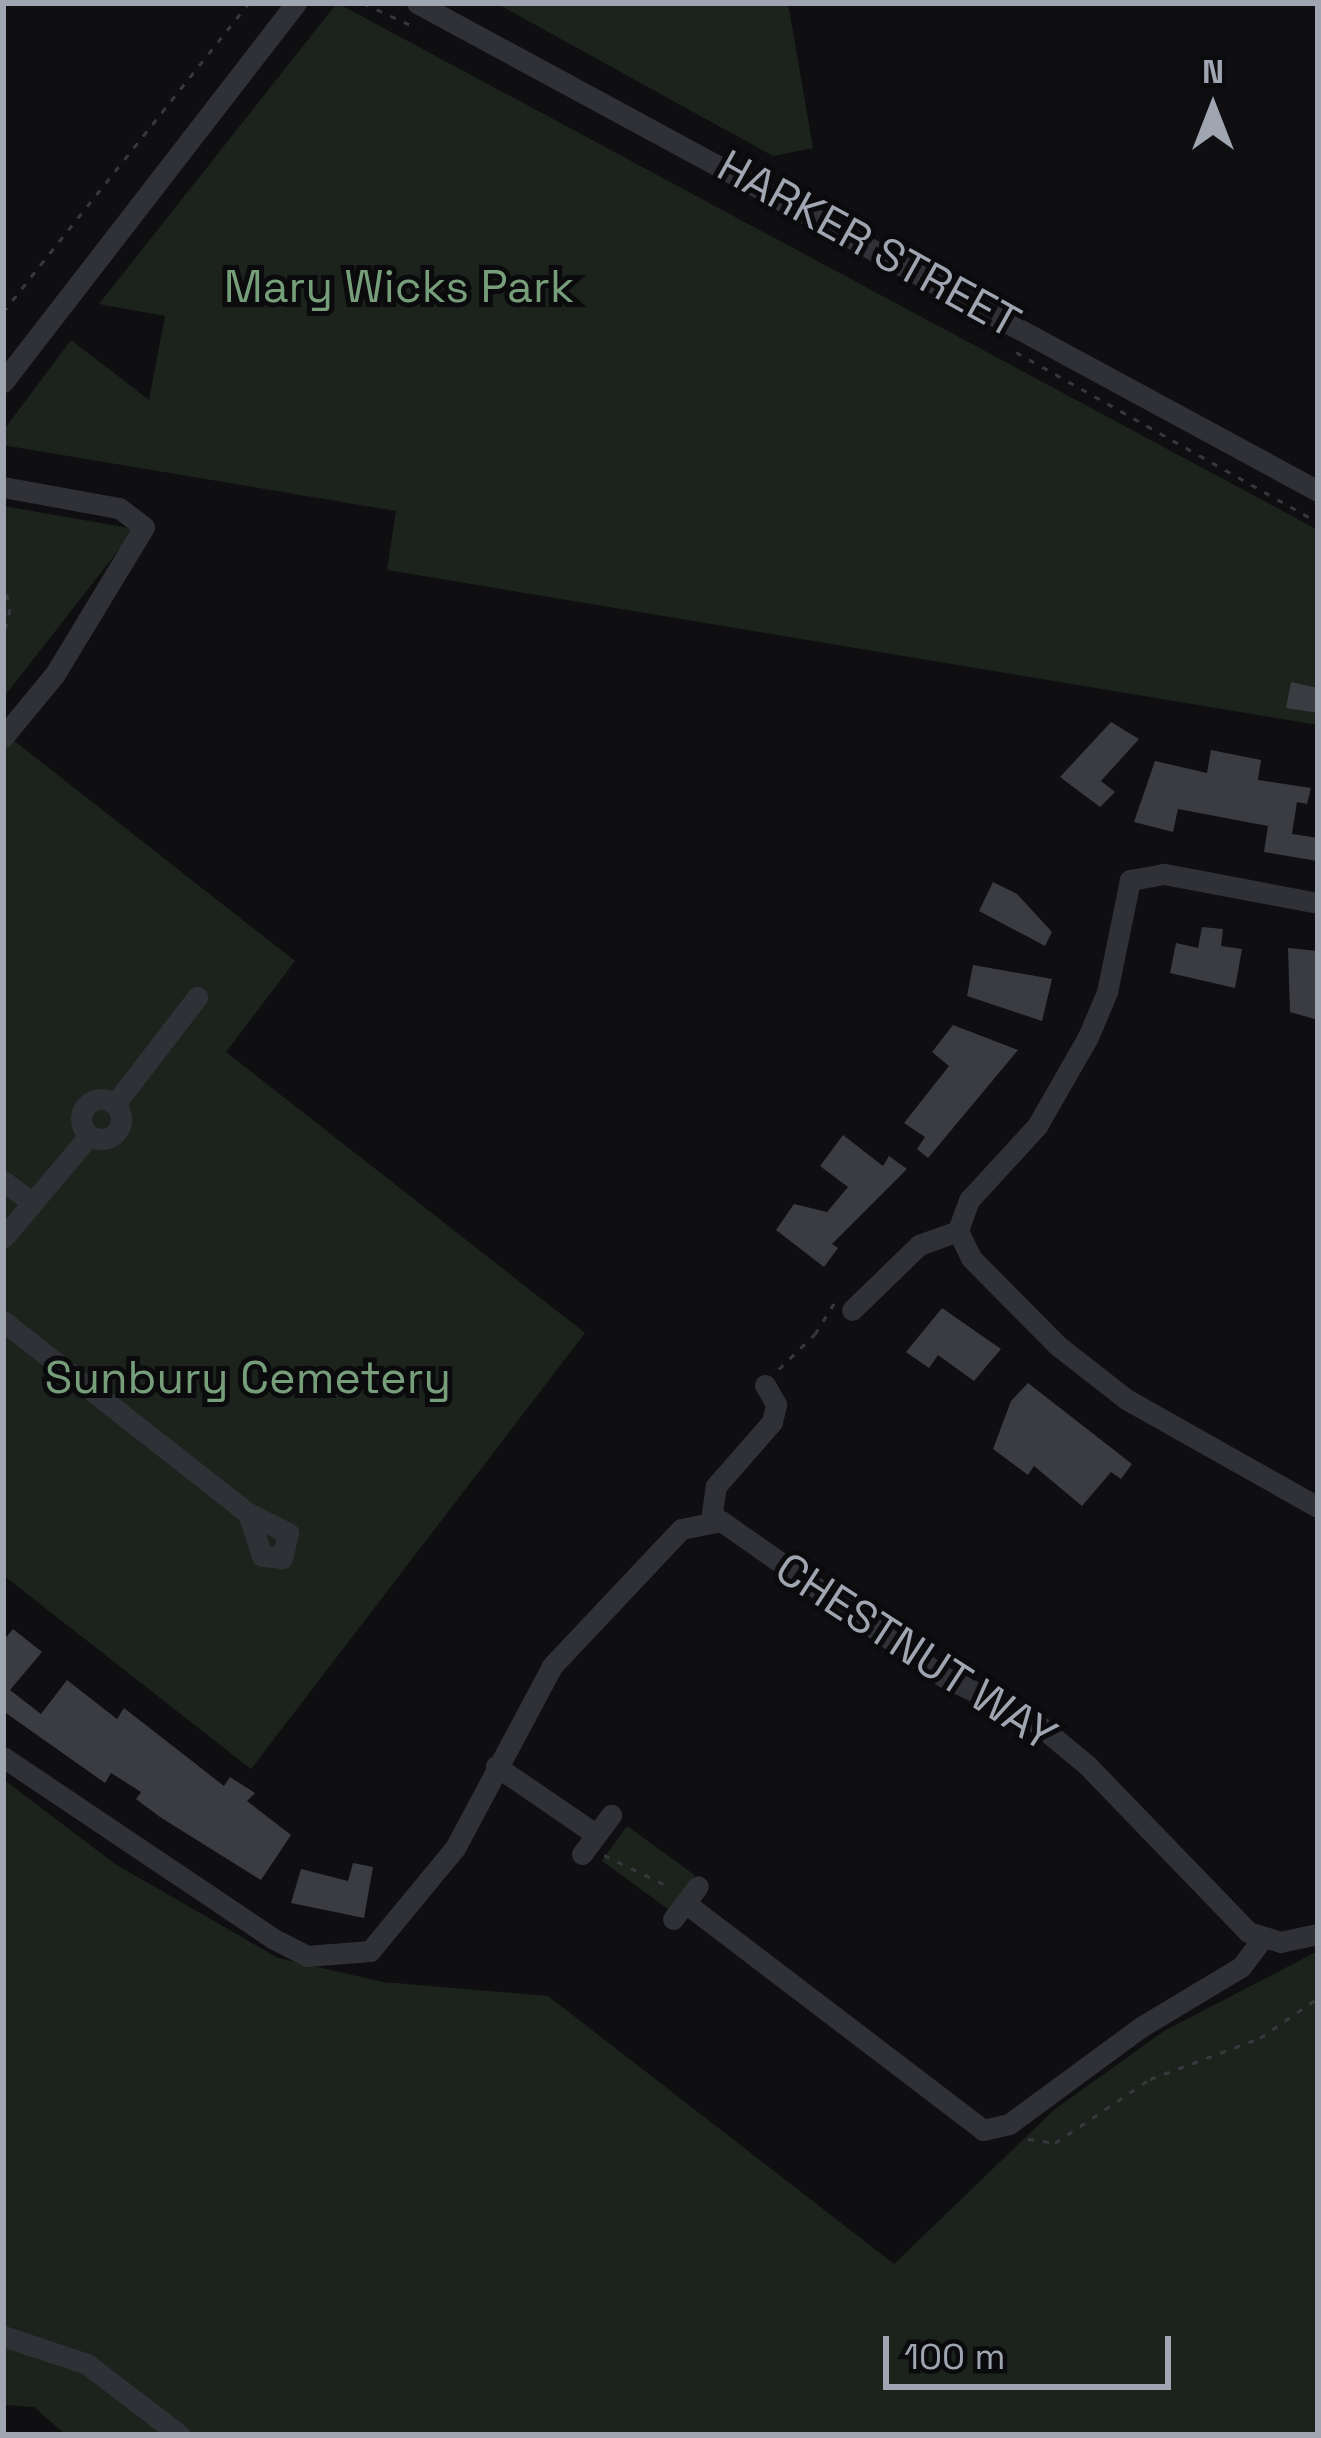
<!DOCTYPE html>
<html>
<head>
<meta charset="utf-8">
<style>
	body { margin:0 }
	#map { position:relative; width:1321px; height:2438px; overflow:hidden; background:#0f0f11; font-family:"Space Grotesk",sans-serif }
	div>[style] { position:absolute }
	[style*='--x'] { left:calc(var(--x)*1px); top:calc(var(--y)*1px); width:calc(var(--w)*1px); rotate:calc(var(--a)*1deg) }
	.green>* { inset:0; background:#1c231d; transform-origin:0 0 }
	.building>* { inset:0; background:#3b3c41 }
	.path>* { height:3px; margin-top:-1.5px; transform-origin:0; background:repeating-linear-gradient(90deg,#36383d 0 6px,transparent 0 15px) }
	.street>* { height:21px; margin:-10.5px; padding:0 10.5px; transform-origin:10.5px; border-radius:10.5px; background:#303136 }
	.street>.ring { margin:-10.5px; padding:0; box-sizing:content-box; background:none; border:21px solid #303136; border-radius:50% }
	span { translate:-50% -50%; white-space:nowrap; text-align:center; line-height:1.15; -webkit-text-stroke:10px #0b0a0c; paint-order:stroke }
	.street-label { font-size:45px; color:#a0a5b2 }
	.park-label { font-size:45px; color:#779e7b }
	.frame { position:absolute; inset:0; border:6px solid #a0a5b2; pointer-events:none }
	.north { position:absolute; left:1153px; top:48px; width:120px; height:120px; -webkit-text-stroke:9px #0b0a0c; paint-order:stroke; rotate:0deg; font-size:33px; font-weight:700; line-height:48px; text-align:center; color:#a0a5b2 }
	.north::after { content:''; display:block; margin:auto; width:42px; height:54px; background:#a0a5b2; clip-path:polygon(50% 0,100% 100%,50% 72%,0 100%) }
	.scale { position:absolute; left:883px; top:2336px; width:288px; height:54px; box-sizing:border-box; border:6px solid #a0a5b2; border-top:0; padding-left:15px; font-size:36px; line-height:42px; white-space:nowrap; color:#a0a5b2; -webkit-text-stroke:9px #0b0a0c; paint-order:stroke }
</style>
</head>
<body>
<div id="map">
	<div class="green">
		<i style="clip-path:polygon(337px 3px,1318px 530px,1318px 725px,387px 570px,396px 511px,3px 445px,3px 431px,71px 340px,149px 400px,165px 316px,99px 304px)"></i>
		<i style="clip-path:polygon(496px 3px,788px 3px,813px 148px,773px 156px)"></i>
		<i style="clip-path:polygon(3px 506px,135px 529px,3px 698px)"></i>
		<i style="clip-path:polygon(3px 732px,295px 961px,226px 1052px,585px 1333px,251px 1769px,3px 1575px)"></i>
		<i style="clip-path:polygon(3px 1779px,115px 1864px,278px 1958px,383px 1982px,548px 1996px,894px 2264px,1055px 2109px,1164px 2031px,1318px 1951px,1318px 2435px,66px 2435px,34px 2407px,3px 2405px)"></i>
		<i style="left:627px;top:1826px;width:84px;height:43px;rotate:36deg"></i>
	</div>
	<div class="building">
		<i style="clip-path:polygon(1291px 682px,1318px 688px,1318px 713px,1286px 708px)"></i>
		<i style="clip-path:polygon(1111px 722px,1139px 739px,1101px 781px,1115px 792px,1100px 807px,1060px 777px)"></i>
		<i style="clip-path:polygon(1211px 750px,1261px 760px,1258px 780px,1311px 788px,1307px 804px,1297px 802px,1292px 834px,1318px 838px,1317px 861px,1264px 852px,1268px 826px,1178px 809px,1173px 832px,1134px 822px,1155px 761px,1207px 773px)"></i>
		<i style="clip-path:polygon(993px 882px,1017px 894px,1052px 932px,1045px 946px,979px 911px)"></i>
		<i style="clip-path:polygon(1202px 927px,1223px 929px,1221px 946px,1242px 949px,1235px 988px,1170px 973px,1176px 943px,1198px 948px)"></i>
		<i style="clip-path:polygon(1288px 948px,1318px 951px,1318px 1020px,1290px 1012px)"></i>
		<i style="clip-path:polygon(973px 965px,1052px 979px,1042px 1021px,967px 996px)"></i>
		<i style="clip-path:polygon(953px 1025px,1018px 1050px,928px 1158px,917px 1149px,925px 1137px,904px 1123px,949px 1066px,932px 1052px)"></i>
		<i style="clip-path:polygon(843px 1135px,883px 1166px,889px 1156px,907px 1169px,832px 1244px,838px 1248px,824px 1267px,776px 1230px,794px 1204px,827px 1212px,848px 1187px,820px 1166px)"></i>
		<i style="clip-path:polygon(942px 1308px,1001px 1349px,974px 1381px,938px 1355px,929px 1368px,906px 1352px)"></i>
		<i style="clip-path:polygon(1028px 1383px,1132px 1464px,1121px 1479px,1111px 1472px,1082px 1506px,1034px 1466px,1028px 1475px,993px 1449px,1011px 1401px)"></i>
		<i style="clip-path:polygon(13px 1629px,42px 1652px,10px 1690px,41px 1714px,67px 1680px,117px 1719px,124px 1708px,224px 1786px,230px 1777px,255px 1793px,247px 1801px,291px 1835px,261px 1880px,160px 1817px,136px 1799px,141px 1792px,111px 1773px,105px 1783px,3px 1711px,3px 1641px)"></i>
		<i style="clip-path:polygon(353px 1863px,373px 1867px,364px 1918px,291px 1903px,301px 1869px,348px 1881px)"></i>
	</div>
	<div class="path">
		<i style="--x:334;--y:3;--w:9;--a:0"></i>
		<i style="--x:363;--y:3;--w:60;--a:24.8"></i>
		<i style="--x:3;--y:312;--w:395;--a:-51.5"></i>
		<i style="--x:1016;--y:352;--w:347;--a:29.4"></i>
		<i style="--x:3;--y:579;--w:31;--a:77"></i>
		<i style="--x:10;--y:609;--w:29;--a:104"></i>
		<i style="--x:779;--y:1369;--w:50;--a:-44.2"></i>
		<i style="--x:815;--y:1334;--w:44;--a:-58.1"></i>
		<i style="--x:604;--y:1855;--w:73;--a:25.9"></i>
		<i style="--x:1028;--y:2139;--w:27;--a:8"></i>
		<i style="--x:1055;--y:2143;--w:115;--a:-34"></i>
		<i style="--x:1150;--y:2079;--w:117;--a:-20.4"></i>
		<i style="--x:1260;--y:2038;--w:70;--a:-34.6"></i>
	</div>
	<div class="street">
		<i style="--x:417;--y:3;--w:1025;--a:28.44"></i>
		<i style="--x:3;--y:382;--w:479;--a:-52.3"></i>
		<i style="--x:3;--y:487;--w:118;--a:10.3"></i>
		<i style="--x:119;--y:508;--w:31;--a:37"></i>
		<i style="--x:144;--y:527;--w:172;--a:121.2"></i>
		<i style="--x:55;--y:674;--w:82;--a:129.5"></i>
		<i style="--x:1318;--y:903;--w:157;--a:-169.3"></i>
		<i style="--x:1164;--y:874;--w:35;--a:170"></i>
		<i style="--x:1130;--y:880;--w:114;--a:101.6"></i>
		<i style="--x:1107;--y:992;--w:49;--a:112.9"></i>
		<i style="--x:1088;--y:1037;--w:103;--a:119.8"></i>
		<i style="--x:1037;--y:1126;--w:100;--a:132.6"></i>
		<i style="--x:969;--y:1200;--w:33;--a:110"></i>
		<i style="--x:958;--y:1231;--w:30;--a:64"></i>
		<i style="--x:971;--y:1258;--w:122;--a:45.3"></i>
		<i style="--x:1057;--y:1345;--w:88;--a:38"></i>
		<i style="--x:1126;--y:1399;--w:220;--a:29.4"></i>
		<i class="ring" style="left:81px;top:1099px;width:19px;height:19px"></i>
		<i style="--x:115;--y:1104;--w:135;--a:-52.5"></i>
		<i style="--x:3;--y:1181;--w:36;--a:36"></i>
		<i style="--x:3;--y:1238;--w:133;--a:-49.9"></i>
		<i style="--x:852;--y:1310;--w:93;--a:-44.1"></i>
		<i style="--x:919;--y:1245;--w:41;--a:-19.7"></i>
		<i style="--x:3;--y:1321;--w:311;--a:38.1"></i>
		<i style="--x:248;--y:1513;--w:45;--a:26.6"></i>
		<i style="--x:288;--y:1533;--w:26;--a:103"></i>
		<i style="--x:282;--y:1558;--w:20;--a:-174"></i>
		<i style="--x:262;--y:1556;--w:45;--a:-108"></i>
		<i style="--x:711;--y:1520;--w:34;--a:-82"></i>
		<i style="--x:716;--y:1486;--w:85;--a:-48.8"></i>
		<i style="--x:772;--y:1422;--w:18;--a:-77"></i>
		<i style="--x:776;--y:1404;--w:22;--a:-120"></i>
		<i style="--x:3;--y:1757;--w:326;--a:33.9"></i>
		<i style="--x:274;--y:1939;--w:37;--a:27"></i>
		<i style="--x:307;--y:1956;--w:63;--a:-4.5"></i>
		<i style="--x:370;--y:1951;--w:134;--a:-50.5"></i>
		<i style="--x:455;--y:1848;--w:206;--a:-61.9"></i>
		<i style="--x:552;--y:1666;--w:188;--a:-46.7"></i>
		<i style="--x:681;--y:1529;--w:41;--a:-11.3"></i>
		<i style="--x:721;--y:1521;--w:272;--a:35"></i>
		<i style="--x:944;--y:1677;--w:94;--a:25.2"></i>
		<i style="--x:1029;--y:1717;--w:75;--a:39.6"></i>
		<i style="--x:1087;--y:1765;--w:232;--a:46"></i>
		<i style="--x:1248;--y:1932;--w:34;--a:17"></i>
		<i style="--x:1280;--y:1942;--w:39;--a:-12"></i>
		<i style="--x:496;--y:1766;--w:119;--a:34.4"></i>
		<i style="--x:582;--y:1854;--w:49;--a:-53.4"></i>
		<i style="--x:688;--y:1905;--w:371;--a:37.3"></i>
		<i style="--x:983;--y:2130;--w:27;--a:-13"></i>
		<i style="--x:1009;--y:2124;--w:164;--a:-36.3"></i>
		<i style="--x:1141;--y:2027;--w:117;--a:-31"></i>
		<i style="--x:1241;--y:1967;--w:35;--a:-53"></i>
		<i style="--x:673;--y:1919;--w:41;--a:-52.9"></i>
		<i style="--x:3;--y:2336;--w:89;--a:18.4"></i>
		<i style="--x:87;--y:2364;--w:117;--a:37.4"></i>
	</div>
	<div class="street-label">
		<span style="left:869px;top:244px;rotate:29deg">HARKER STREET</span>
		<span style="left:916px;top:1652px;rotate:33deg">CHESTNUT WAY</span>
	</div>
	<div class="park-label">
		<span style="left:399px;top:287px">Mary Wicks Park</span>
		<span style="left:248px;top:1378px">Sunbury Cemetery</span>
	</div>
	<div class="frame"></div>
	<div class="north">N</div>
	<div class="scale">100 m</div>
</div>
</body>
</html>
